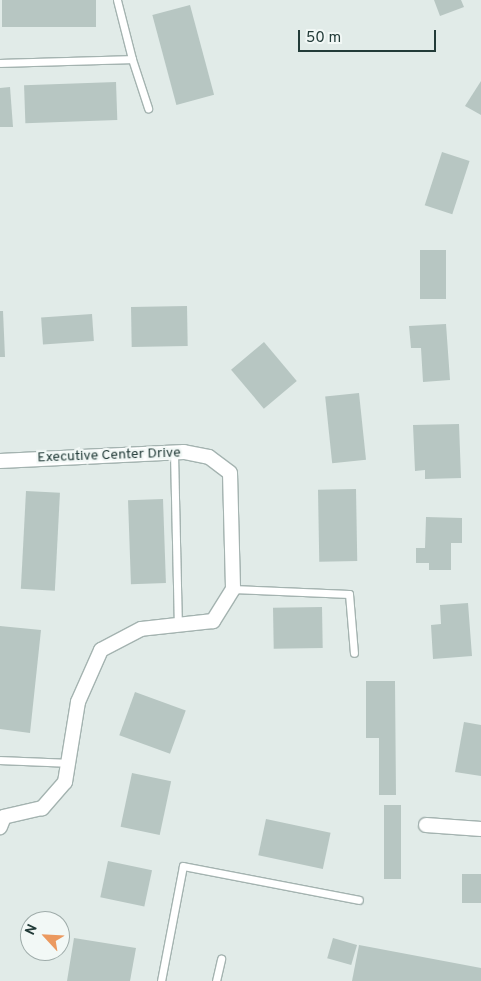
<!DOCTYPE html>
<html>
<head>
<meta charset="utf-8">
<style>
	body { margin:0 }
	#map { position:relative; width:481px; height:981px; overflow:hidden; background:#e1ebe8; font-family:Overpass,sans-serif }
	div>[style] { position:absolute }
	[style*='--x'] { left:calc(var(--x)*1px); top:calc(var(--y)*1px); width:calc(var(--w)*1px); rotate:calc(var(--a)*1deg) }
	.building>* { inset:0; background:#b7c6c2; transform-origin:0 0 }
	.roads { filter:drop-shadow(1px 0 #a4b3b0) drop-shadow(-1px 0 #a4b3b0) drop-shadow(0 1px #a4b3b0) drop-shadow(0 -1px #a4b3b0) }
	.service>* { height:7px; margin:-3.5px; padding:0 3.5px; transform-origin:3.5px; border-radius:3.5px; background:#fff }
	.minor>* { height:14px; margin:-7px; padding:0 7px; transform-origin:7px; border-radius:7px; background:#fff }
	span { translate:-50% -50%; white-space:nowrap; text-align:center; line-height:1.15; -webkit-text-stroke:4.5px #f2f8f6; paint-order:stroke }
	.street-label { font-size:14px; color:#223b38 }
	.north { position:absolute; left:20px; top:911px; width:50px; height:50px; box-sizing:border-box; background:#f2f8f6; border:1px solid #9facaa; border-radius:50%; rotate:295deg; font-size:14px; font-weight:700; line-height:20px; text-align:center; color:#223b38 }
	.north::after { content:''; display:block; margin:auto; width:18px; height:22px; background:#eb995f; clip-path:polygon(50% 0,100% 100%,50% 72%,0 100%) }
	.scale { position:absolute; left:298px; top:30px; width:138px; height:22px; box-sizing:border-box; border:2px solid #223b38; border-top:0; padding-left:6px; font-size:15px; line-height:18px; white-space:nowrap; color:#223b38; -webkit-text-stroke:4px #f2f8f6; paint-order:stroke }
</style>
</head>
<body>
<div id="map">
	<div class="building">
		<i style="left:2px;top:0;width:94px;height:27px"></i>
		<i style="clip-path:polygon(434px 0,461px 0,464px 7px,440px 16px)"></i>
		<i style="left:190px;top:5px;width:93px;height:39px;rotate:75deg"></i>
		<i style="clip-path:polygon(481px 81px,481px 115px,465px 106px)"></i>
		<i style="left:116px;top:82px;width:38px;height:92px;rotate:88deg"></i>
		<i style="clip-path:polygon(10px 87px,13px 127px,0 127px,0 88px)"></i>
		<i style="left:442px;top:152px;width:29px;height:56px;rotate:18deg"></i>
		<i style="left:420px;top:250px;width:26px;height:49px"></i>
		<i style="left:187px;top:306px;width:40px;height:56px;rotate:89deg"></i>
		<i style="clip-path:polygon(0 311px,3px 311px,5px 357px,0 357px)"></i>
		<i style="left:92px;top:314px;width:27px;height:51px;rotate:86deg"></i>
		<i style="clip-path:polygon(446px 324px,450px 380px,423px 382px,421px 348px,411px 348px,409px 326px)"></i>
		<i style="left:264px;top:342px;width:51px;height:43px;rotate:50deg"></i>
		<i style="left:359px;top:393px;width:67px;height:34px;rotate:84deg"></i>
		<i style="clip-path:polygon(459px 424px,461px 478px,425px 479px,425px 470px,415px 471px,413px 425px)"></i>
		<i style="left:356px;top:489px;width:72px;height:38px;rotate:89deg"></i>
		<i style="left:26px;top:491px;width:34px;height:98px;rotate:3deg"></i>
		<i style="left:163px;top:499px;width:84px;height:35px;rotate:88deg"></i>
		<i style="clip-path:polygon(426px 517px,462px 518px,462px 543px,451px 543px,451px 570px,429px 570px,429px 563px,416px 563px,416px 548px,425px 548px)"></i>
		<i style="clip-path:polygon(468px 603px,472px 656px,433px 659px,431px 625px,441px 624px,440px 605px)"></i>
		<i style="left:322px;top:607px;width:41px;height:49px;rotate:89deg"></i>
		<i style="clip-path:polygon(0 626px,41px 630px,30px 733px,0 729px)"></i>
		<i style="clip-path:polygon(366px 681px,395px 681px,396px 795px,379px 795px,379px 738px,366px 738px)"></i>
		<i style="left:135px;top:692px;width:54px;height:46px;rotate:20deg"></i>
		<i style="clip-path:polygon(464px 722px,481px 725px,481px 776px,455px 772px)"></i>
		<i style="left:132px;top:773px;width:40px;height:55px;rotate:12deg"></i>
		<i style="left:384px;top:805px;width:17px;height:74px"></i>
		<i style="left:266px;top:819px;width:66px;height:37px;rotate:12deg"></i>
		<i style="left:108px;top:861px;width:45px;height:37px;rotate:12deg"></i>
		<i style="left:462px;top:874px;width:19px;height:29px"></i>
		<i style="clip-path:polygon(74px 938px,136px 948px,130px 981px,67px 981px)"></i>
		<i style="left:333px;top:938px;width:25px;height:21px;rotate:16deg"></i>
		<i style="clip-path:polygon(359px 945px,481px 968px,481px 981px,352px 981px)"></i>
	</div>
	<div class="roads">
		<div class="service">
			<i style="--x:117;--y:0;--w:61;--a:75.7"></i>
			<i style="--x:132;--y:59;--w:52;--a:71.9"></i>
			<i style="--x:0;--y:63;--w:132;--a:-1.7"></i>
			<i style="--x:174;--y:453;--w:174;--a:88.7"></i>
			<i style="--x:233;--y:589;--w:116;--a:2.5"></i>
			<i style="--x:349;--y:594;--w:59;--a:85.2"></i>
			<i style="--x:0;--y:760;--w:68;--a:2.5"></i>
			<i style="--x:161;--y:981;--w:117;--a:-79.2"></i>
			<i style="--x:183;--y:866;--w:179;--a:10.9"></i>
			<i style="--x:216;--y:981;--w:23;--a:-77"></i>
		</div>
		<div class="minor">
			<i style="--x:0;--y:461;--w:184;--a:-2.8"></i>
			<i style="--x:184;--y:452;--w:25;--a:11"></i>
			<i style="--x:209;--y:457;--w:26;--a:37"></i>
			<i style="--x:230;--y:473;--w:116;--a:88.5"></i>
			<i style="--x:233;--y:589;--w:38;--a:122"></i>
			<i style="--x:213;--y:621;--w:72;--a:173.7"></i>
			<i style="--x:141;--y:629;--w:45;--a:152.3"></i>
			<i style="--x:101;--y:650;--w:57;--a:113.9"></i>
			<i style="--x:78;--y:702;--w:81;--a:99.2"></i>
			<i style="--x:65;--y:782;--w:35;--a:131"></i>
			<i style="--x:42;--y:808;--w:39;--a:167"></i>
			<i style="--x:4;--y:817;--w:11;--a:112"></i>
			<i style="--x:426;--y:825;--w:55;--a:4.2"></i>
		</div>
	</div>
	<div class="street-label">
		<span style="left:109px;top:456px;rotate:-2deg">Executive Center Drive</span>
	</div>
	<div class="north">N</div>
	<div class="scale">50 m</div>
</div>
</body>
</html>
